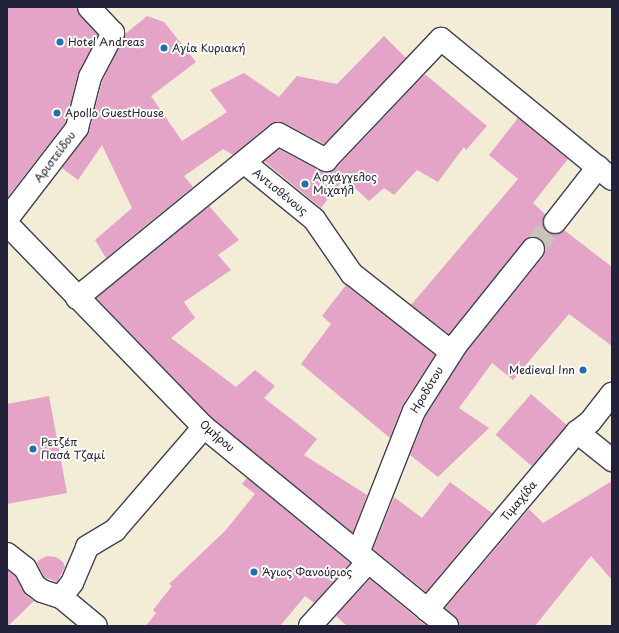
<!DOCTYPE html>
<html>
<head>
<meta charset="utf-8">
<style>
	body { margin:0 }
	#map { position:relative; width:619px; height:633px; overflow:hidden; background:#f3ecd7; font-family:"Playpen Sans",sans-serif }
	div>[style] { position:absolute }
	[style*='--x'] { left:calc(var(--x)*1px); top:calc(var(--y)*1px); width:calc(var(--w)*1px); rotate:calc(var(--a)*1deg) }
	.building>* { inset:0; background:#e3a4c7; transform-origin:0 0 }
	.street-tunnel>* { height:22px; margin-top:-11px; transform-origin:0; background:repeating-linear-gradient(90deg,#c9c4b8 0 22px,transparent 0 33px) }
	.roads { filter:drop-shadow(1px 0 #414052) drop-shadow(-1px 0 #414052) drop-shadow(0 1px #414052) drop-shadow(0 -1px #414052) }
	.street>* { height:22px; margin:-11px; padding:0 11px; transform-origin:11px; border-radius:11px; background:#fff }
	.dots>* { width:11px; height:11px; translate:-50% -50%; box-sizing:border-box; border:2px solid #fdfcf7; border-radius:50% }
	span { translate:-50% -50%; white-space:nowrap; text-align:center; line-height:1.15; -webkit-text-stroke:4px #fdfcf7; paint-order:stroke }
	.poi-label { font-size:11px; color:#22223b }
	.left { translate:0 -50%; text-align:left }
	.right { translate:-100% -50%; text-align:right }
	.street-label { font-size:11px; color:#22223b }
	.frame { position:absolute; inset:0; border:8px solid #22223b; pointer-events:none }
</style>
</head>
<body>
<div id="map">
	<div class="building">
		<i style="clip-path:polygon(7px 7px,77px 7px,80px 15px,98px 35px,78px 74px,66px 122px,7px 198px)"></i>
		<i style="clip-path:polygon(147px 16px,164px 22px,196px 62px,151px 96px,182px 141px,227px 112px,210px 90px,244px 73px,279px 97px,297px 76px,337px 84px,384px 36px,406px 58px,324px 144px,284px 123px,277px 122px,270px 124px,233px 155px,223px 149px,184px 176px,193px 187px,106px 258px,95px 240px,132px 208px,102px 145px,78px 180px,62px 168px,89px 131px,102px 82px,125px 34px)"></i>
		<i style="clip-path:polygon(426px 75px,487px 126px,466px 150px,464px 147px,438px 182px,417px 170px,394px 195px,384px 188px,369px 201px,344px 178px,321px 208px,264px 161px,279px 149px,320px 171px,327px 172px,335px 169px,423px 76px)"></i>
		<i style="clip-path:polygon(518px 118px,568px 159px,533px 203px,545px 214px,543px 221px,544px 227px,547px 232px,554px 234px,559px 234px,564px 230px,612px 267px,612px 346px,569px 314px,513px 380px,492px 363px,459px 408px,489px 428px,438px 477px,410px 455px,425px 417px,466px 352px,543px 257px,545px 251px,544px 244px,541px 240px,535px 237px,529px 237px,524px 241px,449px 334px,411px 305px,518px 179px,489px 155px)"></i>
		<i style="clip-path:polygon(209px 206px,239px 240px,218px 255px,231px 270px,184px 302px,195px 318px,171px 338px,236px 387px,255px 370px,275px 386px,264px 398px,317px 439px,304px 455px,367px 495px,353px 533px,212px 418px,96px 298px)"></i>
		<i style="clip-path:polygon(346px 285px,435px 355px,403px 404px,390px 438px,301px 364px,331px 324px,322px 316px)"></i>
		<i style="left:531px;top:394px;width:48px;height:54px;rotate:41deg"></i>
		<i style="clip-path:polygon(49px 396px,67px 493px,7px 504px,7px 404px)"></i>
		<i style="clip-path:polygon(247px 478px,350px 563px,314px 603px,305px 596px,280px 626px,146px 626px,156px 613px,153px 610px,172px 586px,169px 584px,225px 531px,255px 494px,242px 484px)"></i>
		<i style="clip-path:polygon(612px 481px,612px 580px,591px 556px,535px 626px,459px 626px,455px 617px,445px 608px,529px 509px,543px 523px)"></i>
		<i style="clip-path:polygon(450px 482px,492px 513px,426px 592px,373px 549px,394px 497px,422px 518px)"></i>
		<i style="clip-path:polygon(47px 556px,56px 557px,63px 562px,65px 567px,57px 582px,44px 577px,37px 563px,39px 560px)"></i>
		<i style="clip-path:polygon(7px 570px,15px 576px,26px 595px,34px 601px,8px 626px,7px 626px)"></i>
		<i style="clip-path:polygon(370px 579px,419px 620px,427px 626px,347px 626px,336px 616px)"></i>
	</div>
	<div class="street-tunnel">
		<i style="--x:533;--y:249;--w:35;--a:-51"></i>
	</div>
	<div class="roads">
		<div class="street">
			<i style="--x:245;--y:163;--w:89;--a:39.1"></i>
			<i style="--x:314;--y:219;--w:67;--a:55.4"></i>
			<i style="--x:352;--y:274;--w:126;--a:38.2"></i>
			<i style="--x:7;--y:219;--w:115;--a:-52.4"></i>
			<i style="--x:77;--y:128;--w:53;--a:-75.7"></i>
			<i style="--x:90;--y:77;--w:50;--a:-62.4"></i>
			<i style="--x:113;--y:33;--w:35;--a:-133"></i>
			<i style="--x:555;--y:222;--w:70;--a:-52"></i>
			<i style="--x:7;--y:224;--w:283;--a:45.9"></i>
			<i style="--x:204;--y:427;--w:314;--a:39.3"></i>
			<i style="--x:77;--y:298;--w:259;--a:-39.2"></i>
			<i style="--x:278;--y:134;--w:55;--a:28.4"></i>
			<i style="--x:326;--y:160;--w:167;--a:-46.5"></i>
			<i style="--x:441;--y:39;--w:221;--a:39.3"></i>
			<i style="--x:577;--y:432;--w:45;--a:38.7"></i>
			<i style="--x:358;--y:553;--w:153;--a:-68.5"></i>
			<i style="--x:414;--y:411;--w:78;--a:-57.5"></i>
			<i style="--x:456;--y:345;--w:123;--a:-51.3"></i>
			<i style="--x:7;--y:554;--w:23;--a:38"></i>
			<i style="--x:25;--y:568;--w:19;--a:62"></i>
			<i style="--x:34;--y:585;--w:10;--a:37"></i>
			<i style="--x:42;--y:591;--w:20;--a:18"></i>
			<i style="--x:61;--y:597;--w:45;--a:39.6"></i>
			<i style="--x:61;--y:597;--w:18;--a:-52"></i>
			<i style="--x:72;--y:583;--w:39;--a:-67"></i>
			<i style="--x:87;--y:547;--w:33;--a:-31"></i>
			<i style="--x:115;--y:530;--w:136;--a:-49.2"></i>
			<i style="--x:427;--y:610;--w:233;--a:-49.9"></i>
			<i style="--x:577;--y:432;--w:16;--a:-38"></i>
			<i style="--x:590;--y:422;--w:36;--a:-52"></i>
			<i style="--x:310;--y:626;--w:86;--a:-47.8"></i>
		</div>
	</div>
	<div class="dots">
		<i style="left:60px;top:42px;background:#1f6fb2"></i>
		<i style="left:164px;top:48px;background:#1f6fb2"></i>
		<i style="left:57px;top:113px;background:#1f6fb2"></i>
		<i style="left:305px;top:184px;background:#1f6fb2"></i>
		<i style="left:583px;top:370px;background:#1f6fb2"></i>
		<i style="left:33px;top:449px;background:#1f6fb2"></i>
		<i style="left:254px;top:572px;background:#1f6fb2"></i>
	</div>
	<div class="poi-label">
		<span class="left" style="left:68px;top:42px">Hotel Andreas</span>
		<span class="left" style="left:172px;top:48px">Αγία Κυριακή</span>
		<span class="left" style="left:65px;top:113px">Apollo GuestHouse</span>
		<span class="left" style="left:313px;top:184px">Αρχάγγελος<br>Μιχαήλ</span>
		<span class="right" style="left:575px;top:370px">Medieval Inn</span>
		<span class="left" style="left:41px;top:449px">Ρετζέπ<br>Πασά Τζαμί</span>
		<span class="left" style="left:262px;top:572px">Άγιος Φανούριος</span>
	</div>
	<div class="street-label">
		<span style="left:55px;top:157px;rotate:-53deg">Αριστείδου</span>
		<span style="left:280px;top:192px;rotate:39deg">Αντισθένους</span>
		<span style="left:427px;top:390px;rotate:-59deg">Ηροδότου</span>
		<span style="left:217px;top:436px;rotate:41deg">Ομήρου</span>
		<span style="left:519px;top:501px;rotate:-50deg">Τιμαχίδα</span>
	</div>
	<div class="frame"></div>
</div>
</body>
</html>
